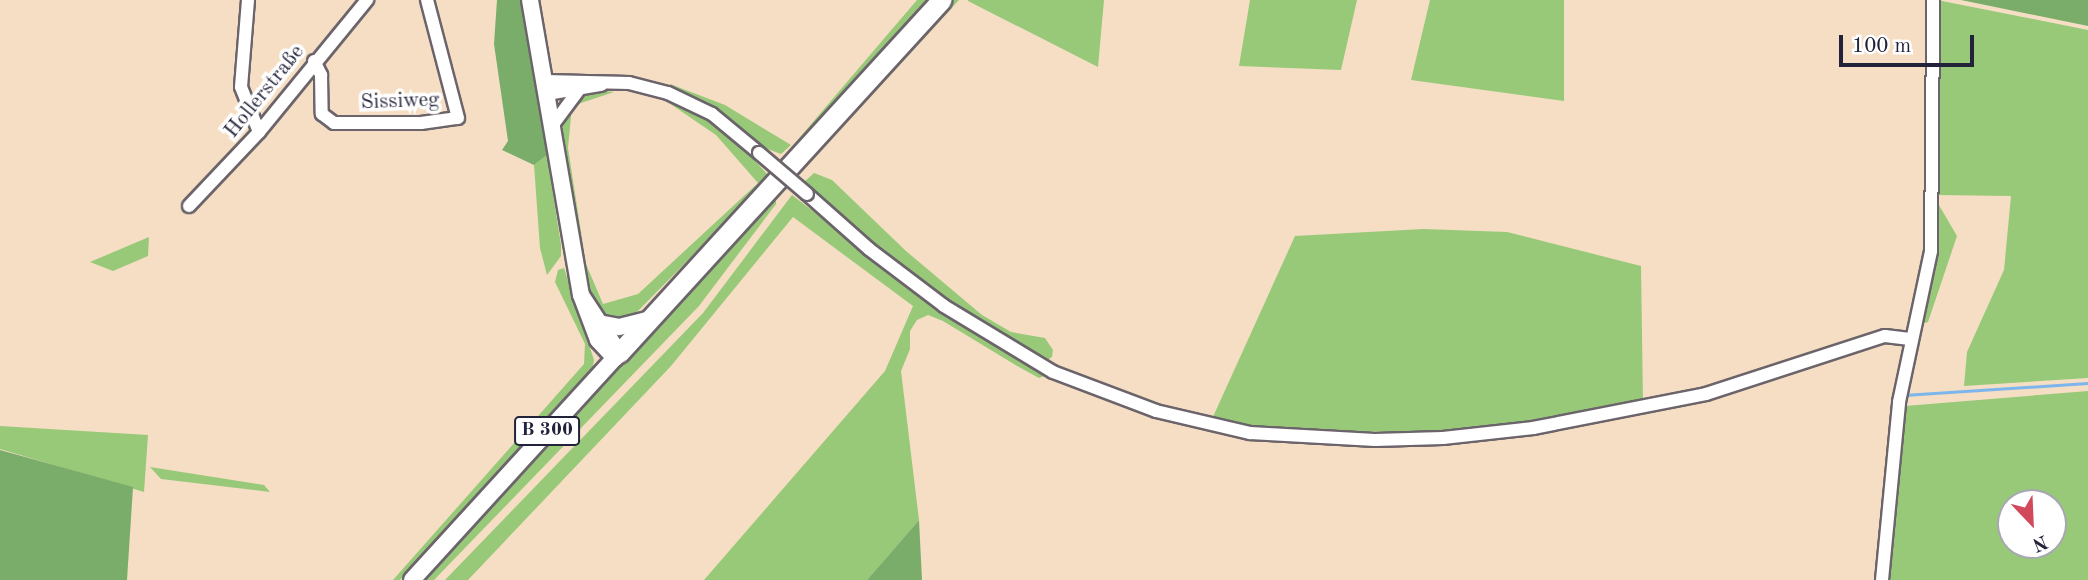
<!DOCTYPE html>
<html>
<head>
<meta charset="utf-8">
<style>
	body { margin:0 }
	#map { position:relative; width:2088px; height:580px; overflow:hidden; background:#f5dec3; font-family:"Old Standard TT",serif }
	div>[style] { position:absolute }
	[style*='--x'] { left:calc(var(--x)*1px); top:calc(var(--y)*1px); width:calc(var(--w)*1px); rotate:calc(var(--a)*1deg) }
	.green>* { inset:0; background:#98c979 }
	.forest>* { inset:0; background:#7aad69 }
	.stream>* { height:2.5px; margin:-1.25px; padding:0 1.25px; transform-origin:1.25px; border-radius:1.25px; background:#7cb6ec }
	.roads { filter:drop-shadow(2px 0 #6c646b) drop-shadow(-2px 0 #6c646b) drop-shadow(0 2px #6c646b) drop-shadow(0 -2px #6c646b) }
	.minor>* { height:12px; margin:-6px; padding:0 6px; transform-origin:6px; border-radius:6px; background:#fff }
	.major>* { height:16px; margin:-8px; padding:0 8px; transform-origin:8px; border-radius:8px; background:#fff }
	.highway>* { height:19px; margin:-9.5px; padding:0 9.5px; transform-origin:9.5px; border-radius:9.5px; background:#fff }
	.bridges { filter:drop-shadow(2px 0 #6c646b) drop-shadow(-2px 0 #6c646b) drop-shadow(0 2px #6c646b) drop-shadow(0 -2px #6c646b) }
	.minor-bridge>* { height:12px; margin:-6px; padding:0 6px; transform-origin:6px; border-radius:6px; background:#fff }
	span { translate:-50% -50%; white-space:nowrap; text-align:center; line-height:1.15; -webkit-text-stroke:7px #fff; paint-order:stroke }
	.shield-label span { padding:2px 5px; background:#fff; border:2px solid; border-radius:5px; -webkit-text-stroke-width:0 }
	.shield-label { font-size:19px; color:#22223b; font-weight:700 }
	.street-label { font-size:21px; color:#22223b }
	.north { position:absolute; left:1997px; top:489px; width:70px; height:70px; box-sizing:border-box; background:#fff; border:2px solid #a7a7b1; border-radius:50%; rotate:157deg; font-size:19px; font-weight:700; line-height:28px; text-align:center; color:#22223b }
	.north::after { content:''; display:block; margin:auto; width:24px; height:32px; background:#d1495b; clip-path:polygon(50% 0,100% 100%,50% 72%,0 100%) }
	.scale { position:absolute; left:1839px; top:35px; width:135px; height:32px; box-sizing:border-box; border:4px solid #22223b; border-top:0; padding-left:9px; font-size:21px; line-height:24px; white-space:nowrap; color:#22223b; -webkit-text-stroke:5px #fff; paint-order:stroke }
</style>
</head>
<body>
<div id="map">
	<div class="green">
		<i style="clip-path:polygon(917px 0,932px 0,787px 161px,783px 157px)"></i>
		<i style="clip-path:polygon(946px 0,959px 0,797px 177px,796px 170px)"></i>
		<i style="clip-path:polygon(1104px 0,1098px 67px,968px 1px,968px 0)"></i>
		<i style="clip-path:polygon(1250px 0,1357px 0,1341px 70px,1239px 66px)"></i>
		<i style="clip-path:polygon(1430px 0,1564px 0,1564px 101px,1411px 80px)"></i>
		<i style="clip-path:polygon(1937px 0,2088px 30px,2088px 378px,1964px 386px,1967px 352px,2004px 270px,2011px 196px,1937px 195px)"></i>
		<i style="clip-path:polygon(670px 84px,725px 105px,791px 145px,781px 154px,765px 148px,716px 111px,669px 88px)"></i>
		<i style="clip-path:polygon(595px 90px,614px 92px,572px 106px,568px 148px,586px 264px,603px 304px,638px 294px,758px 183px,716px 135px,669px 103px,670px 98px,730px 134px,770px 177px,633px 316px,610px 324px,586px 293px,562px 144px,563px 121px,573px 100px)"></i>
		<i style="clip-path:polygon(547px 155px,561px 245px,561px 256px,547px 275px,540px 248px,534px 165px)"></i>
		<i style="clip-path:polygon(814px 173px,832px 180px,906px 251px,982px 315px,1011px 332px,1045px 338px,1053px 350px,1052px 357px,1046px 361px,947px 303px,871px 246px,806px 186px,804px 182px)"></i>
		<i style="clip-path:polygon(792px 195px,943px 312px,1044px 376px,1039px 378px,1019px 367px,943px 321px,928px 315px,917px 320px,910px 331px,910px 349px,901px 371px,919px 520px,867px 580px,704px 580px,885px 371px,913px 306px,793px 217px,671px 366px,468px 580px,445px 580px,703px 313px)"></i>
		<i style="clip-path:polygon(776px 196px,776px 204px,699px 306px,434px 580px,420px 580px)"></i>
		<i style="clip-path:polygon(1936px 200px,1957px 236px,1928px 322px,1921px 324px,1935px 254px)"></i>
		<i style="clip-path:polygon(1423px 229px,1507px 232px,1641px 266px,1643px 404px,1440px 433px,1250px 429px,1212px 419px,1295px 236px)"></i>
		<i style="clip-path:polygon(149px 237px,148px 256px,113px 271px,90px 262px)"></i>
		<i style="clip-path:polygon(564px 268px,594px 360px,592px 370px,400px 580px,393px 580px,584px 364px,585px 344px,555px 282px,558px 270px)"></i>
		<i style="clip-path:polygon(evenodd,2088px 391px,2088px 580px,1886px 580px,1905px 406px,2088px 391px,2011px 503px,2053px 503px,2053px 545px,2011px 545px,2011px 503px)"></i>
		<i style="clip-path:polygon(0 426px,148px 435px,144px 492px,0 449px)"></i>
		<i style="clip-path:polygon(150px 467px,264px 485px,270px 492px,161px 479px)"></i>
	</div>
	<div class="forest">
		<i style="clip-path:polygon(497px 0,520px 0,547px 155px,534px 165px,502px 150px,508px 141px,494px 44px)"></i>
		<i style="clip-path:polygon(1961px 0,2088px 0,2088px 26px)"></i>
		<i style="clip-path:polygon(0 450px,133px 487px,127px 580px,0 580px)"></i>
		<i style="clip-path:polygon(919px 520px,922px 580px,867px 580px)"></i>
	</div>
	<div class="stream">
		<i style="--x:1904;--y:395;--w:184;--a:-3.7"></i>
	</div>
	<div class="roads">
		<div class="minor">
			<i style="--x:248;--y:0;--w:87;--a:94.6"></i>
			<i style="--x:241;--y:87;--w:48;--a:68.2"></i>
			<i style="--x:314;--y:61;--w:16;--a:63"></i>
			<i style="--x:321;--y:75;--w:39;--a:89"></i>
			<i style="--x:322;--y:114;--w:15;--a:37"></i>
			<i style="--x:334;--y:123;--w:87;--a:0"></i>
			<i style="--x:421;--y:123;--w:37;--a:-8"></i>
			<i style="--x:458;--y:118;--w:122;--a:-104.7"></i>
			<i style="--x:545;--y:81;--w:84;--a:1.4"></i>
			<i style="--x:629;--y:83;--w:40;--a:14.4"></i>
			<i style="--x:668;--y:93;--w:49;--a:25.5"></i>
			<i style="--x:712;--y:114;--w:61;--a:39.7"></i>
			<i style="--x:547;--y:94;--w:55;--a:-9.5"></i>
			<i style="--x:552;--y:126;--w:44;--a:-53.4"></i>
			<i style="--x:807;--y:194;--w:83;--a:41.6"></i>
			<i style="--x:869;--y:249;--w:94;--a:37.2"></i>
			<i style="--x:944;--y:306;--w:127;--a:31.2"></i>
			<i style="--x:1053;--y:372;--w:110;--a:20.7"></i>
			<i style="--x:1156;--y:411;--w:97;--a:13.2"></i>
			<i style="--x:1250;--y:433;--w:125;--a:3.2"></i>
			<i style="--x:1375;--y:440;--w:68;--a:-1.7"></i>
			<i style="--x:1443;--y:438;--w:91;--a:-6.3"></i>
			<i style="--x:1533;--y:428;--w:176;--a:-11.1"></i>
			<i style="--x:1706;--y:394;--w:188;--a:-18"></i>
			<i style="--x:1885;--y:336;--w:25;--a:7"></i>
			<i style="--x:189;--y:206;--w:102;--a:-46.6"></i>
			<i style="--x:259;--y:132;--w:171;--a:-50.7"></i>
			<i style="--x:1882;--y:580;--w:179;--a:-84.5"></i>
			<i style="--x:1899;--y:402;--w:154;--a:-78"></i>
			<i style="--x:1931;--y:251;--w:251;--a:-89.5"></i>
		</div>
		<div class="major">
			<i style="--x:530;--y:0;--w:299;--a:80.2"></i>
			<i style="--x:581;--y:295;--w:48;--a:69.3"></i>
			<i style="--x:598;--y:340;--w:25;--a:47"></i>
			<i style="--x:599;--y:323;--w:20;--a:11"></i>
			<i style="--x:619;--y:327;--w:32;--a:-14"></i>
			<i style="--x:412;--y:580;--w:307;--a:-47.6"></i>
			<i style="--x:619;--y:353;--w:69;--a:-123.2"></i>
		</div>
		<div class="highway">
			<i style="--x:619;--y:353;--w:478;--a:-47.6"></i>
		</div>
	</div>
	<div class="bridges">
		<div class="minor-bridge">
			<i style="--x:759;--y:153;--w:63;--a:40.5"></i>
		</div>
	</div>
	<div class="shield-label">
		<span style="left:547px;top:431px">B 300</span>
	</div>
	<div class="street-label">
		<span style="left:265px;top:92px;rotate:-51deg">Hollerstraße</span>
		<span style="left:400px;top:102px;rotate:-2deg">Sissiweg</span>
	</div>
	<div class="north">N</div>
	<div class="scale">100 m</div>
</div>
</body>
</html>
